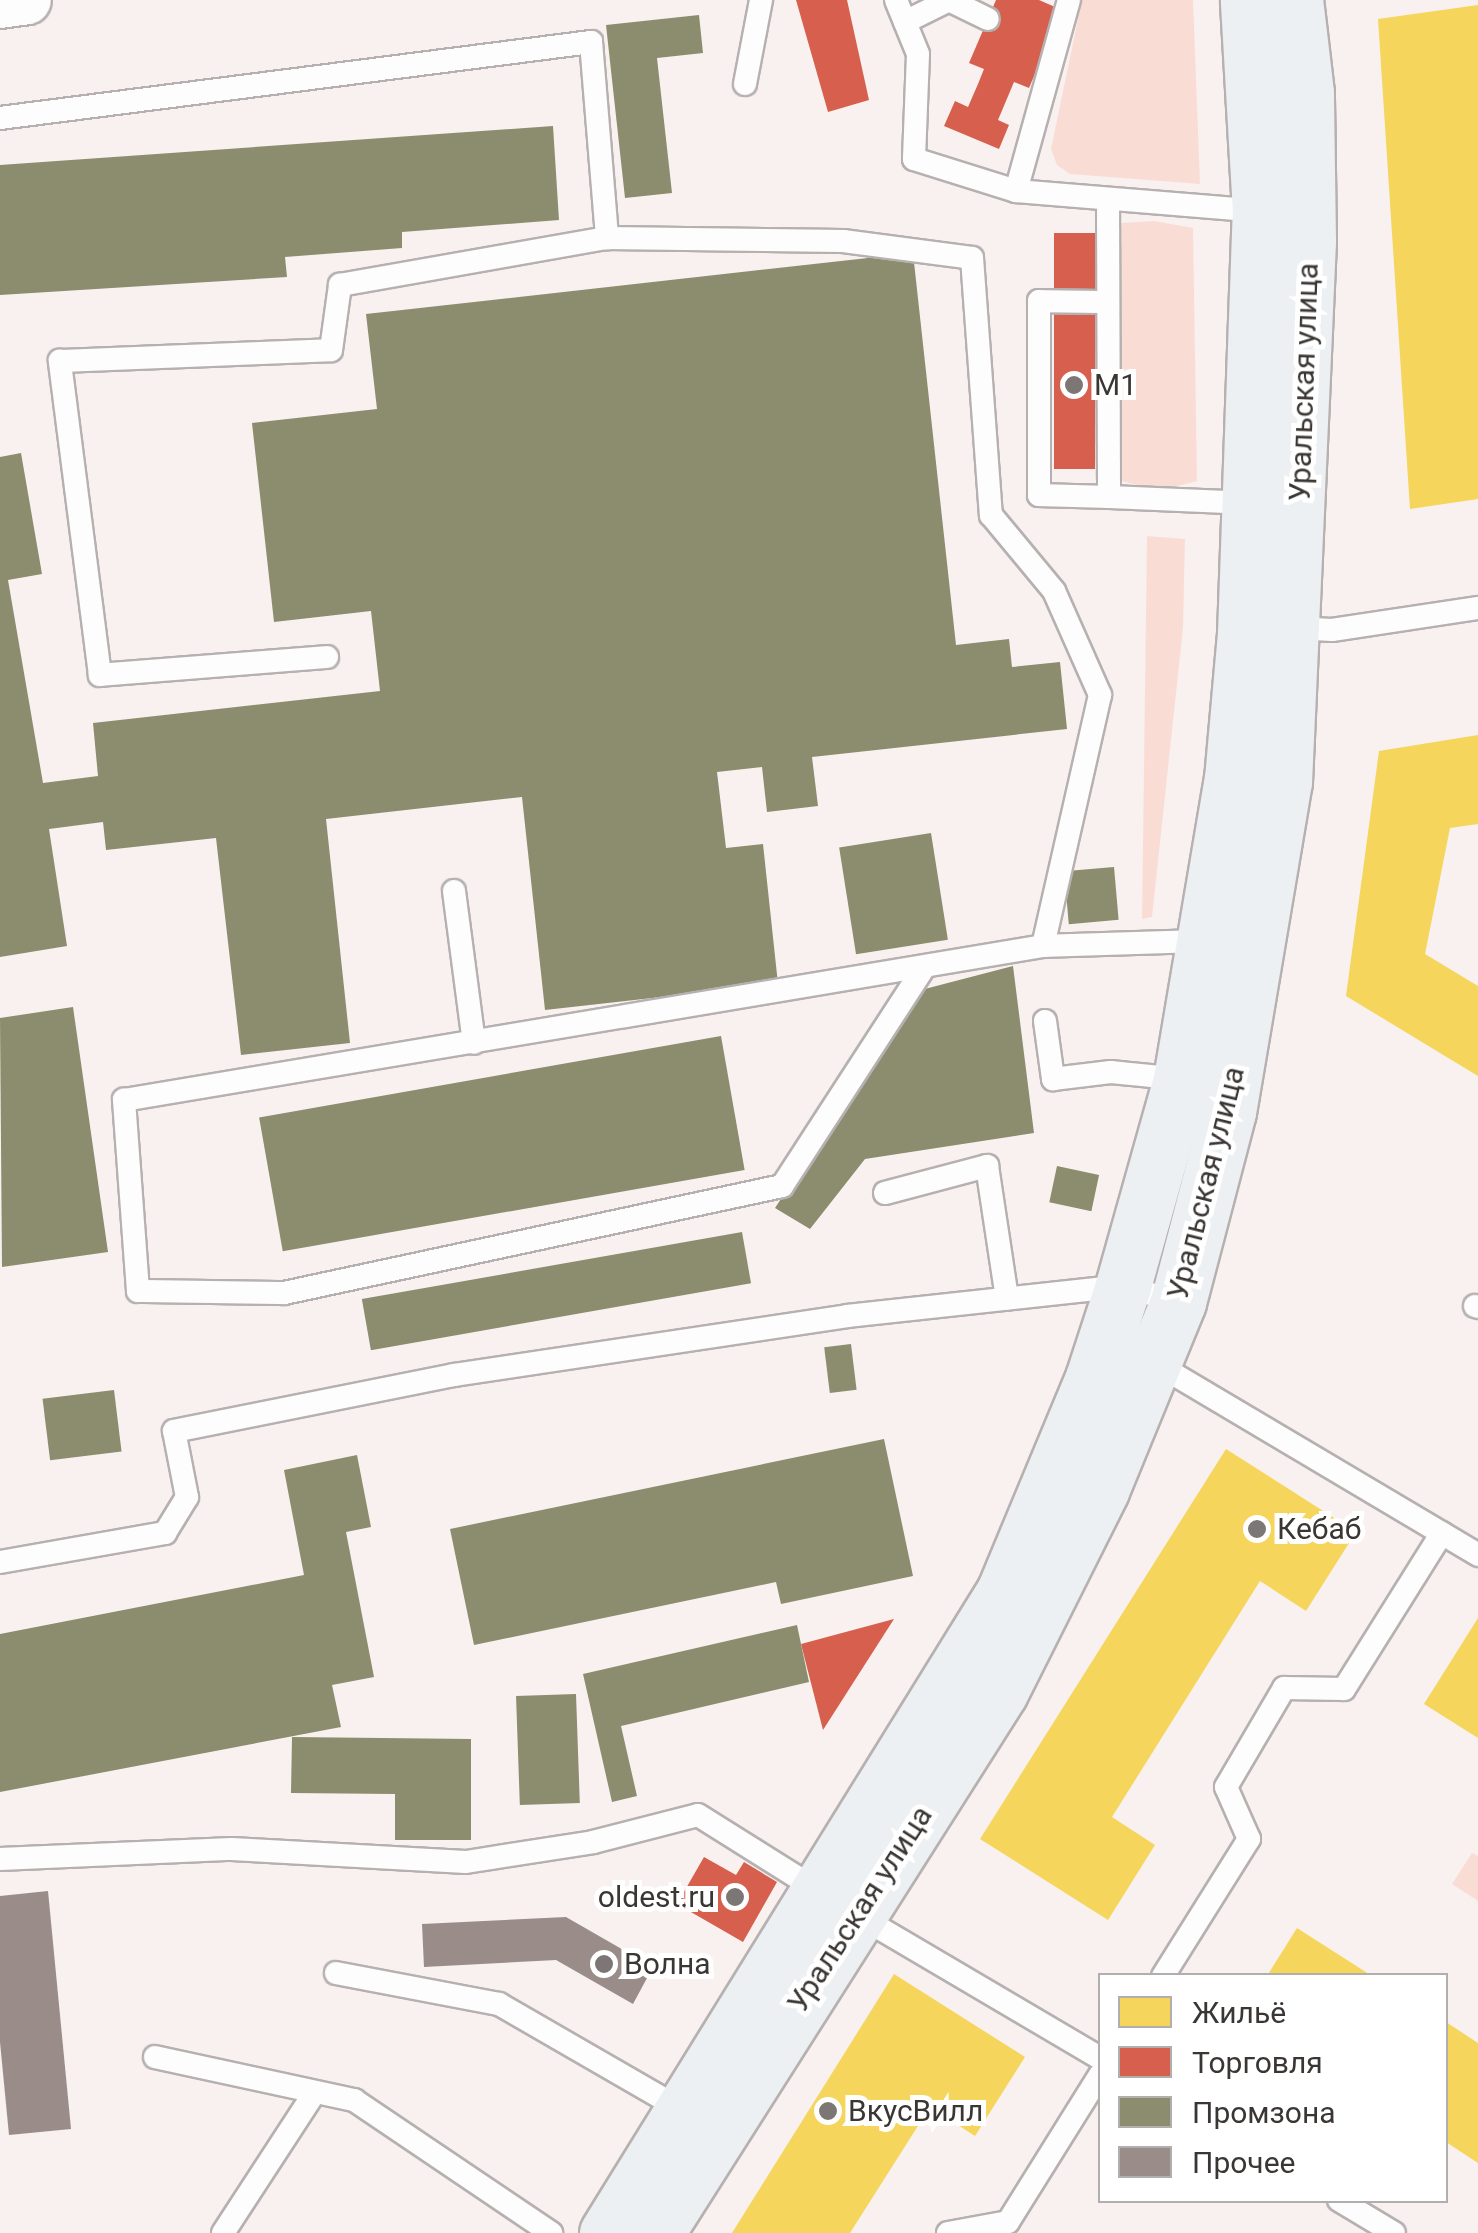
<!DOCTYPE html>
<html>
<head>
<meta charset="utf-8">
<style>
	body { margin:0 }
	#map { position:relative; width:1478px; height:2233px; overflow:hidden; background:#f8f1ef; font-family:Roboto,sans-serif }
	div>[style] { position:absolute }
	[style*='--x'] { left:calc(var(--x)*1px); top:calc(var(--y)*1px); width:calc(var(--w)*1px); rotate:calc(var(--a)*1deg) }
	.green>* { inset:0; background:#f9ddd5 }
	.homes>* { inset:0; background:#f6d55c }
	.shops>* { inset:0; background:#d6604d; transform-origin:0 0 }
	.industry>* { inset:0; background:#8c8c6e; transform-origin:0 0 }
	.building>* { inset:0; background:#9a8d89 }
	.roads { filter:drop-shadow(2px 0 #b6b1b0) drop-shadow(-2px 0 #b6b1b0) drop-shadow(0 2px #b6b1b0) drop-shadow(0 -2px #b6b1b0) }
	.service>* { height:22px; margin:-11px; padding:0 11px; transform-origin:11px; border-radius:11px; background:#fefdfd }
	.minor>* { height:48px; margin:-24px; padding:0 24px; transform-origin:24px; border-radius:24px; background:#fefdfd }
	.secondary>* { height:55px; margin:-27.5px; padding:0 27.5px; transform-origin:27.5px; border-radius:27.5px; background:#ecf0f2 }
	.dots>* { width:28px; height:28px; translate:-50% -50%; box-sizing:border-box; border:5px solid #fff; border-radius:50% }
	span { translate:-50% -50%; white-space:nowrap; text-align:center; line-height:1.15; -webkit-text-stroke:10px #fff; paint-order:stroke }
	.street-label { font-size:30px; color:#3a3634 }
	.poi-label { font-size:30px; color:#3a3634 }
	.left { translate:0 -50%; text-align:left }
	.right { translate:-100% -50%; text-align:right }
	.legend { position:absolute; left:1098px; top:1973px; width:350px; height:230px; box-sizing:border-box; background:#fff; border:2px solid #b0afae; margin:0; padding:12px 18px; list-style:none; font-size:30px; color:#3a3634 }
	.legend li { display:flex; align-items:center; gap:20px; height:50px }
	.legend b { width:50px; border:2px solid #b0afae }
</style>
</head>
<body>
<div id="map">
	<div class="green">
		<i style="clip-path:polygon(1082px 0,1193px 0,1200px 184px,1070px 174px,1057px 165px,1051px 149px)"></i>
		<i style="clip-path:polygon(1154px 221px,1193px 228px,1197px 481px,1158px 491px,1122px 481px,1121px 223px)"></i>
		<i style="clip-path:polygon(1147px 536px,1185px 539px,1183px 628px,1152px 917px,1142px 919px)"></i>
		<i style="clip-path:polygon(1472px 1853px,1478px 1856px,1478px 1901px,1452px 1884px)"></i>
	</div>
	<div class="homes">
		<i style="clip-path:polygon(1478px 5px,1478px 499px,1410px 509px,1378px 19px)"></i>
		<i style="clip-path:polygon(1478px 735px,1478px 824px,1450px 828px,1425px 954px,1478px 986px,1478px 1076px,1346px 996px,1379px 751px)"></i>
		<i style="clip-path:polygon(1226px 1449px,1356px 1532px,1306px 1611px,1260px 1581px,1112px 1817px,1155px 1845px,1108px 1920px,980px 1839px)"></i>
		<i style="clip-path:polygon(1478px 1618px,1478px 1738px,1424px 1704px)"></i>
		<i style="clip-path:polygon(1297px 1928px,1372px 1976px,1267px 1976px)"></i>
		<i style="clip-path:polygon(894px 1974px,1025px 2057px,975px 2136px,930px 2107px,850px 2233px,732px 2233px)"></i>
		<i style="clip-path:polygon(1446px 2022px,1478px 2043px,1478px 2163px,1446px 2142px)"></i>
	</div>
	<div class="shops">
		<i style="clip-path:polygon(796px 0,847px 0,869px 100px,828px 112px)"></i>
		<i style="clip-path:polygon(996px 0,1039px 0,1062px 10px,1029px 88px,1014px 82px,998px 120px,1009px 125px,999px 149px,944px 126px,955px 101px,968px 107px,978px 84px,984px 69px,969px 63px)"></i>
		<i style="left:1054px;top:233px;width:41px;height:236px"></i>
		<i style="clip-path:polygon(894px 1619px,823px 1730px,801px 1644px)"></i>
		<i style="clip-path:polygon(704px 1857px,736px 1875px,744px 1862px,777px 1882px,743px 1942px,677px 1904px)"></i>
	</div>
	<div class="industry">
		<i style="clip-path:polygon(699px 15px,703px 53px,657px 58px,672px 193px,625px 198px,606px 25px)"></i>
		<i style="clip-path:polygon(553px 126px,559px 220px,402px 232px,402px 248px,285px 257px,287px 277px,0 295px,0 165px)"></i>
		<i style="clip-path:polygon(913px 253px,956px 645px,1009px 639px,1012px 667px,1060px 662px,1067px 729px,812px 757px,818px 806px,767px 812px,762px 767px,717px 772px,726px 848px,763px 844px,778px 984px,545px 1010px,522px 797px,326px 819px,350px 1043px,241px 1055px,216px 838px,106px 850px,103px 822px,49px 829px,67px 946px,0 957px,0 457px,21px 453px,42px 574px,8px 580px,43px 783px,98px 776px,93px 723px,380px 691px,371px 611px,274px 622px,252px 423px,377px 409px,366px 314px)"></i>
		<i style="left:931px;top:833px;width:108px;height:93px;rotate:81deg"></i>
		<i style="left:1114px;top:867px;width:53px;height:50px;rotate:85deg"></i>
		<i style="clip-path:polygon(1013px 966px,1034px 1133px,865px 1159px,810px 1229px,775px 1208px,917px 991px)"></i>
		<i style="clip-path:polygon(73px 1007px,108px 1252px,2px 1267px,0 1018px)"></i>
		<i style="left:721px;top:1036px;width:136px;height:469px;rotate:80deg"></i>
		<i style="left:1057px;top:1166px;width:43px;height:37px;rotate:12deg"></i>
		<i style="left:742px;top:1232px;width:52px;height:386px;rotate:80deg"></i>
		<i style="left:851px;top:1344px;width:46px;height:27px;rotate:83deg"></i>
		<i style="left:114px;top:1390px;width:62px;height:72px;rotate:83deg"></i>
		<i style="clip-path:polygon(884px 1439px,913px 1576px,781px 1604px,776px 1582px,474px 1645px,450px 1529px)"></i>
		<i style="clip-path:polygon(357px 1455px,371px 1527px,346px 1532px,374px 1677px,332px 1685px,341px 1727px,0 1792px,0 1634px,304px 1575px,284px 1470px)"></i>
		<i style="clip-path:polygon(797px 1625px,809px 1682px,621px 1726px,637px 1796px,612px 1802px,583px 1674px)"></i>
		<i style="left:576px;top:1694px;width:109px;height:60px;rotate:88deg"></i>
		<i style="clip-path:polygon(292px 1737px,471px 1739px,471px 1840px,395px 1840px,395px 1794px,291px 1793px)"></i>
	</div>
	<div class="building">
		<i style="clip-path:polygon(48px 1891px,71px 2129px,9px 2135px,0 2042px,0 1896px)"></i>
		<i style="clip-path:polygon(566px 1917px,653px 1967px,633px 2004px,556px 1960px,424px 1967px,422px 1924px)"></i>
	</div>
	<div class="roads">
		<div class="service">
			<i style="--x:896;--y:0;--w:58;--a:67.8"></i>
			<i style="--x:918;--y:54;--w:105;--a:92.2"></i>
			<i style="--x:914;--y:159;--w:107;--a:17.4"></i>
			<i style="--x:1016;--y:191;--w:245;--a:4.7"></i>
			<i style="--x:949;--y:0;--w:43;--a:26"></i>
			<i style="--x:905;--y:22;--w:49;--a:-26.6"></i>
			<i style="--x:745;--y:84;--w:86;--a:-79.2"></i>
			<i style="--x:0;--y:118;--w:596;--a:-7.33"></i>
			<i style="--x:591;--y:42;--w:197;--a:85.3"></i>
			<i style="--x:1016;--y:191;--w:198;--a:-74.5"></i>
			<i style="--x:1108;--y:200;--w:297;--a:89.8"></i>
			<i style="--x:1109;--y:497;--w:142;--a:2.4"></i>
			<i style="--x:1108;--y:302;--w:69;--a:-179.2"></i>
			<i style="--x:1039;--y:301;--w:194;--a:90"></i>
			<i style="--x:1039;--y:495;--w:70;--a:1.6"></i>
			<i style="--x:1295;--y:628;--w:37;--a:3"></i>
			<i style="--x:1332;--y:630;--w:148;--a:-8.6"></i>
			<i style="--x:327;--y:657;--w:228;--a:175.5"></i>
			<i style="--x:100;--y:675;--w:317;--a:-97.3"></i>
			<i style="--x:60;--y:361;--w:271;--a:-2.3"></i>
			<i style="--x:331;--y:350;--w:66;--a:-82.1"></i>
			<i style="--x:340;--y:285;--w:271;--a:-10"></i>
			<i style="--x:607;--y:238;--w:236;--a:0.7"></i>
			<i style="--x:843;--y:241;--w:130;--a:7.5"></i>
			<i style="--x:972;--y:258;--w:258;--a:85.8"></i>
			<i style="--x:991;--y:515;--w:99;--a:50.3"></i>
			<i style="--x:1054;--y:591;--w:114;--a:66.1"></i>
			<i style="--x:1100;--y:695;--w:257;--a:102.8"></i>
			<i style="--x:454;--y:891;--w:153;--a:82.5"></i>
			<i style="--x:923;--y:969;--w:259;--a:123"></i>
			<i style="--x:782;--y:1186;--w:509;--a:167.87"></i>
			<i style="--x:284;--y:1293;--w:146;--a:-179.2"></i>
			<i style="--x:138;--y:1291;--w:192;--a:-94.2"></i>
			<i style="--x:124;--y:1100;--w:932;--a:-9.51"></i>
			<i style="--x:1043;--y:946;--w:162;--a:-1.8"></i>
			<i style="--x:1045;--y:1021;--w:59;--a:82.1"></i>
			<i style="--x:1053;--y:1079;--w:58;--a:-6.9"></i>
			<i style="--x:1111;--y:1072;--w:70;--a:5.7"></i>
			<i style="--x:885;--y:1193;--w:106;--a:-14.8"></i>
			<i style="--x:987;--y:1166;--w:134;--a:81.4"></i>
			<i style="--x:1475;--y:1306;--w:3;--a:18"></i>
			<i style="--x:1155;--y:1363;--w:376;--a:30.7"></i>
			<i style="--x:0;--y:1562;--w:168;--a:-10"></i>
			<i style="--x:165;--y:1533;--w:42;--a:-58.6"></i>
			<i style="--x:187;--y:1497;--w:67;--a:-101.1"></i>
			<i style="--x:174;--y:1431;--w:286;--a:-11.3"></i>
			<i style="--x:454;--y:1375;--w:397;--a:-8.5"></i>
			<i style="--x:847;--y:1316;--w:278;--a:-6.2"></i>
			<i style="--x:1123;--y:1286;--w:57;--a:16.2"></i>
			<i style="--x:0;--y:1859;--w:232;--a:-2.5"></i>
			<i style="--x:232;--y:1849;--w:234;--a:3.2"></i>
			<i style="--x:466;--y:1862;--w:129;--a:-8.9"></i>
			<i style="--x:593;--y:1842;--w:108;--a:-14.4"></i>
			<i style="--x:698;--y:1815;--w:143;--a:32.1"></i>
			<i style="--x:859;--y:1916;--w:280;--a:30.5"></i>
			<i style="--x:336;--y:1973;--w:166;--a:10.8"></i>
			<i style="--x:499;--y:2004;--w:216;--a:30"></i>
			<i style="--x:1163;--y:1976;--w:162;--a:-57.9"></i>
			<i style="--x:1249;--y:1839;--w:57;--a:-113.9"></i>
			<i style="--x:1226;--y:1787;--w:115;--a:-59.6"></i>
			<i style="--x:1284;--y:1688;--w:60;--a:1"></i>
			<i style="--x:1344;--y:1689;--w:184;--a:-57.9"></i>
			<i style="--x:155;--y:2057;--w:204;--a:12.2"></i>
			<i style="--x:354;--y:2100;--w:238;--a:34"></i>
			<i style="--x:1339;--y:2200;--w:64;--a:31"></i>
			<i style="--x:223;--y:2233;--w:168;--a:-56.9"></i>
			<i style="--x:948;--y:2233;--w:61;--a:-10.4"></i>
			<i style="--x:1008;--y:2222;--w:173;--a:-58"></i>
		</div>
		<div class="minor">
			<i style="--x:0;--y:4;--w:27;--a:-8"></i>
		</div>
		<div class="secondary">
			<i style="--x:607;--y:2233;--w:754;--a:-58.23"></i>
			<i style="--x:1004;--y:1592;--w:232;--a:-67.4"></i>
			<i style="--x:1093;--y:1378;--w:97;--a:-71.9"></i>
			<i style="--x:1123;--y:1286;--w:215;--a:-74.3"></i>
			<i style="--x:1181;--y:1079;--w:304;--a:-80.4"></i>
			<i style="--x:1232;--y:779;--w:146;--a:-84.9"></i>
			<i style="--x:1245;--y:634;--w:423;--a:-88"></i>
			<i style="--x:1260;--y:211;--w:211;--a:-93.3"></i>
			<i style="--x:656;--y:2233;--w:641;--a:-57.55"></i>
			<i style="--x:1000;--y:1692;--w:226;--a:-63.4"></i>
			<i style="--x:1101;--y:1490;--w:203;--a:-67.7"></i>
			<i style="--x:1178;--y:1302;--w:196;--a:-75.3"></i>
			<i style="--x:1228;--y:1112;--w:335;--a:-80.4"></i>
			<i style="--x:1284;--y:782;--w:542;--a:-87.46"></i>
			<i style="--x:1308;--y:241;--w:148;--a:-90.8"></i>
			<i style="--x:1306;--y:93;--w:94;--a:-96.7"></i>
		</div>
	</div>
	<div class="dots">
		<i style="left:1074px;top:385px;background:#7c7775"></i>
		<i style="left:1257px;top:1529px;background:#7c7775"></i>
		<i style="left:735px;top:1897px;background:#7c7775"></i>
		<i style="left:604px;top:1964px;background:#7c7775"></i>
		<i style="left:828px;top:2111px;background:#7c7775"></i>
	</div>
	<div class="street-label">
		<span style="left:1304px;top:382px;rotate:-88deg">Уральская улица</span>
		<span style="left:1206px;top:1183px;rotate:-76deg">Уральская улица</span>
		<span style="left:860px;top:1909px;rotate:-57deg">Уральская улица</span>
	</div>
	<div class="poi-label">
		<span class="left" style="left:1094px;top:385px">М1</span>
		<span class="left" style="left:1277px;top:1529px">Кебаб</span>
		<span class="right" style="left:715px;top:1897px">oldest.ru</span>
		<span class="left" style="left:624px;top:1964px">Волна</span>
		<span class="left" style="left:848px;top:2111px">ВкусВилл</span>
	</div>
	<ul class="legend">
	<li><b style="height:28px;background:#f6d55c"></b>Жильё</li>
	<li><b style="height:28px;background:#d6604d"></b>Торговля</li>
	<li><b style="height:28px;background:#8c8c6e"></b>Промзона</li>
	<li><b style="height:28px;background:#9a8d89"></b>Прочее</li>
	</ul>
</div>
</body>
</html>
